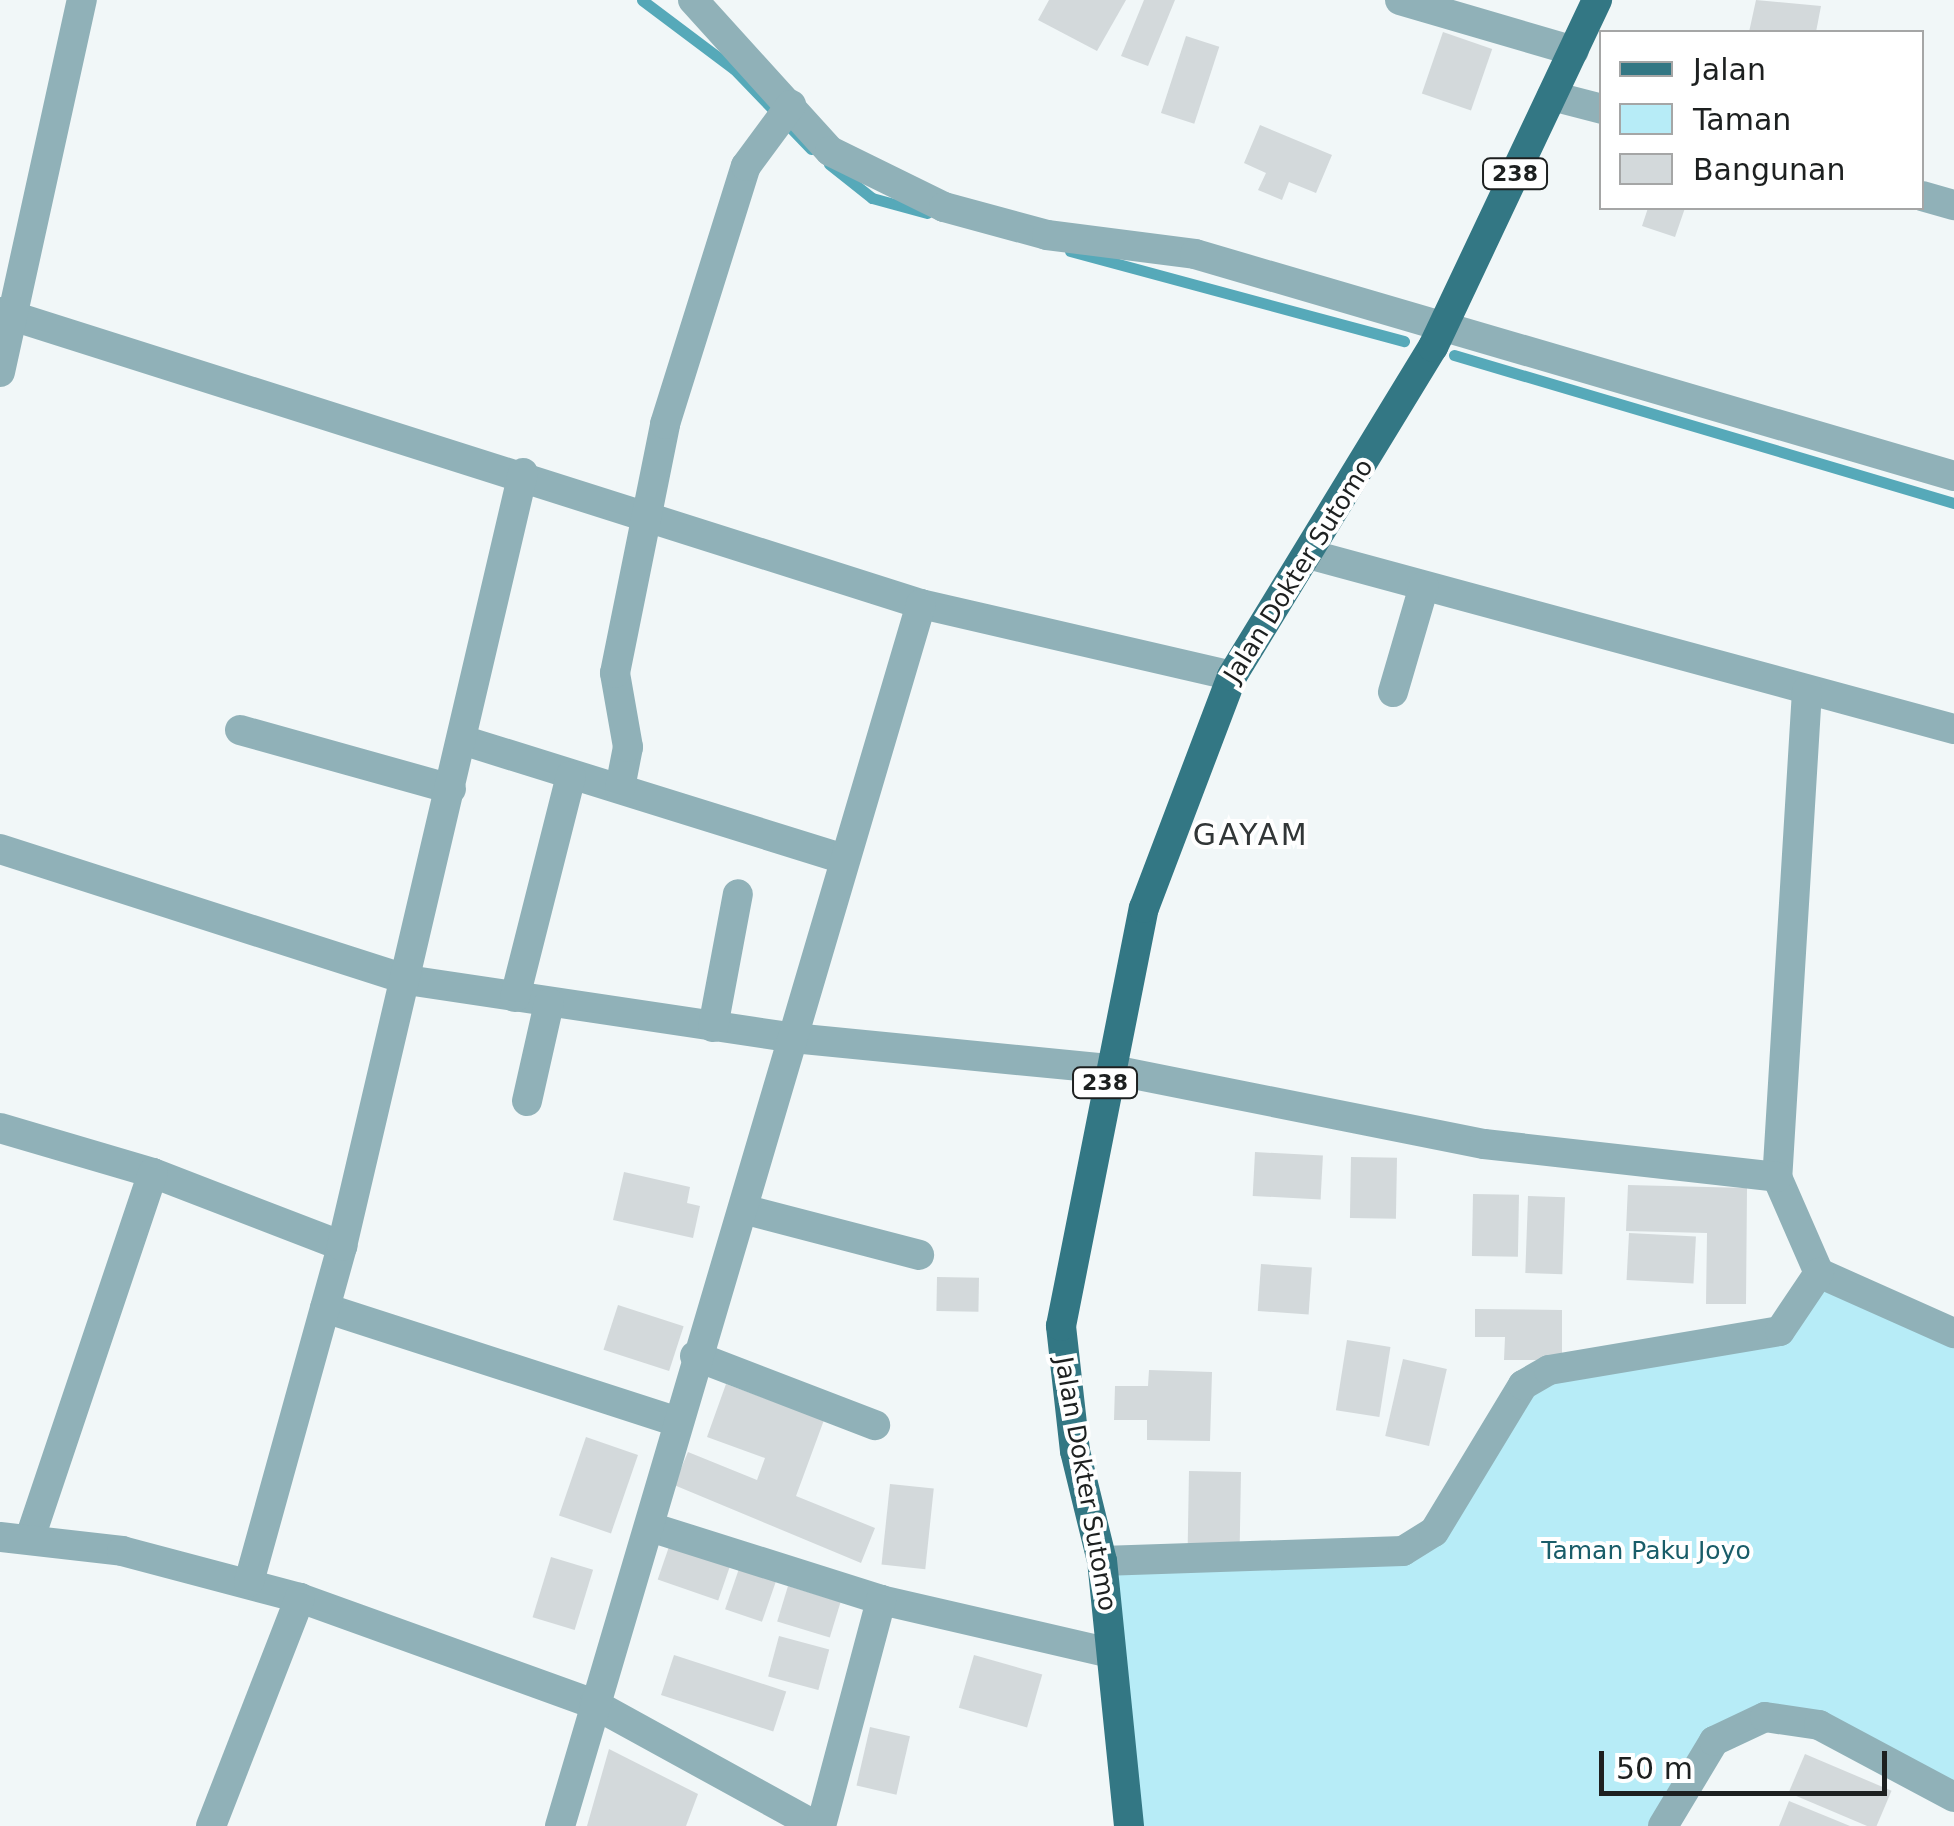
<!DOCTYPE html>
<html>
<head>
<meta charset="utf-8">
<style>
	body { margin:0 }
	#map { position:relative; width:1954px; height:1826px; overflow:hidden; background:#f1f7f8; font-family:"DejaVu Sans",sans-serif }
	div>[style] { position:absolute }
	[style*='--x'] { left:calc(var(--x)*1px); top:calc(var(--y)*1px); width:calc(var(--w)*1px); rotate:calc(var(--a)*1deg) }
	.green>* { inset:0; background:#b7ecf7 }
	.stream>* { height:11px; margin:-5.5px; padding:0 5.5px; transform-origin:5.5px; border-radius:5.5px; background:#56a9b9 }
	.building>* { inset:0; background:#d3d9db; transform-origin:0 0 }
	.minor>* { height:30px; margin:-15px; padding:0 15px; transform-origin:15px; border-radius:15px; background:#90b1b8 }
	.major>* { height:30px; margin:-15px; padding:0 15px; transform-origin:15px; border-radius:15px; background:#337784 }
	span { translate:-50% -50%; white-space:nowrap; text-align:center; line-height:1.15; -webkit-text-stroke:8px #fff; paint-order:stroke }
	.shield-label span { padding:2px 8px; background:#fff; border:2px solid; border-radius:8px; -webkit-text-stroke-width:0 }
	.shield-label { font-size:22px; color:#1d2020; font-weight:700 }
	.street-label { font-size:25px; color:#1d2020 }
	.park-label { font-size:25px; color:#195d69 }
	.quarter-label { font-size:30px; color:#313637; letter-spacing:2.5px }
	.legend { position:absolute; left:1599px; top:30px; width:325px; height:180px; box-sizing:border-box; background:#fff; border:2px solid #a5a6a6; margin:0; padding:12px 18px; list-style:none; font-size:30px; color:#1d2020 }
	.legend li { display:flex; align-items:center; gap:20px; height:50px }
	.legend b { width:50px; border:2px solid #a5a6a6 }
	.scale { position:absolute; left:1599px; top:1751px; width:288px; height:45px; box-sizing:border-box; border:5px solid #1d2020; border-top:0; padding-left:12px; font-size:30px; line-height:35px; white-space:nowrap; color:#1d2020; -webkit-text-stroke:8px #fff; paint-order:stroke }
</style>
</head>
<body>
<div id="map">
	<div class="green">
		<i style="clip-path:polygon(1819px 1273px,1954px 1331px,1954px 1797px,1819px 1725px,1734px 1724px,1663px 1826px,1131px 1826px,1101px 1571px,1403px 1551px,1523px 1385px,1757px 1339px)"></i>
	</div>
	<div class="stream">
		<i style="--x:642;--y:0;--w:115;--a:36.9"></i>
		<i style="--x:734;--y:69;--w:111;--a:46.1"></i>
		<i style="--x:829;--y:164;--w:55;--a:38.3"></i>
		<i style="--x:872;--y:198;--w:57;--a:15.3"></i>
		<i style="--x:1070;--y:251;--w:346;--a:15.1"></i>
		<i style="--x:1454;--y:355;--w:521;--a:16.49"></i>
	</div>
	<div class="building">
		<i style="clip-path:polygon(1049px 0,1126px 0,1097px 51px,1038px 20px)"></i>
		<i style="clip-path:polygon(1144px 0,1175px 0,1148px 66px,1121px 56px)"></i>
		<i style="clip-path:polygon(1756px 0,1821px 6px,1816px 32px,1749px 32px)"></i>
		<i style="left:1443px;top:32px;width:52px;height:65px;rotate:19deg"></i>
		<i style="left:1186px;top:36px;width:35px;height:81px;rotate:18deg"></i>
		<i style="clip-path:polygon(1260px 125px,1332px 155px,1316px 193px,1289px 182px,1282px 200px,1258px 190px,1266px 173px,1244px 163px)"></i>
		<i style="clip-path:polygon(1648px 208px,1685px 208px,1675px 237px,1642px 226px)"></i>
		<i style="left:1255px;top:1152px;width:68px;height:44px;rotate:3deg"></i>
		<i style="left:1351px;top:1157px;width:46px;height:61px;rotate:1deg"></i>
		<i style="clip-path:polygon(624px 1172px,690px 1187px,687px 1203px,700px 1206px,693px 1238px,613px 1220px)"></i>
		<i style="clip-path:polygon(1628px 1185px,1747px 1188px,1746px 1304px,1706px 1304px,1707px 1233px,1626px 1231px)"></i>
		<i style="left:1473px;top:1194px;width:46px;height:62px;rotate:1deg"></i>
		<i style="left:1528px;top:1196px;width:37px;height:77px;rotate:2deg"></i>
		<i style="left:1629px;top:1233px;width:67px;height:47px;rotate:3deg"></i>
		<i style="left:1261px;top:1264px;width:51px;height:47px;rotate:4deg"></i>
		<i style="left:937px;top:1277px;width:42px;height:34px;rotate:1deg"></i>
		<i style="left:618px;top:1305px;width:69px;height:47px;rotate:18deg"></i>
		<i style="clip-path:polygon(1475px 1309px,1562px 1310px,1562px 1360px,1504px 1360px,1505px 1337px,1475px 1337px)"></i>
		<i style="left:1347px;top:1340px;width:44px;height:71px;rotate:9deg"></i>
		<i style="left:1403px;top:1359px;width:45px;height:79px;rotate:13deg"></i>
		<i style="clip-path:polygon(1149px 1370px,1212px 1372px,1210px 1441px,1147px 1440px,1147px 1420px,1114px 1420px,1115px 1386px,1148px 1386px)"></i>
		<i style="clip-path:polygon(726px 1384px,824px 1420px,796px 1496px,875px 1528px,861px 1563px,674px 1485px,688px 1452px,757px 1480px,765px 1458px,707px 1437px)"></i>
		<i style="left:586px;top:1437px;width:55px;height:83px;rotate:19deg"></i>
		<i style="left:1189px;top:1471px;width:52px;height:74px;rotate:1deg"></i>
		<i style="left:890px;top:1484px;width:44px;height:81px;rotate:6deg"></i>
		<i style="left:672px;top:1538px;width:64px;height:44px;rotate:19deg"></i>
		<i style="left:551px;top:1557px;width:44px;height:63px;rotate:17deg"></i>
		<i style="left:742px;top:1560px;width:39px;height:52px;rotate:19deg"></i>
		<i style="left:788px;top:1586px;width:55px;height:37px;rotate:17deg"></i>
		<i style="left:779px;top:1636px;width:52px;height:42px;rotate:15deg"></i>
		<i style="left:674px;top:1655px;width:118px;height:42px;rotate:18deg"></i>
		<i style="left:974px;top:1655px;width:71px;height:55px;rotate:16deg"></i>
		<i style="left:870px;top:1727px;width:41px;height:60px;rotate:13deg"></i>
		<i style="clip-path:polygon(609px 1749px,698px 1794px,686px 1826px,587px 1826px)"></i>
		<i style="left:1805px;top:1754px;width:94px;height:42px;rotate:23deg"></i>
		<i style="clip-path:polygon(1789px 1801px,1850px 1826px,1779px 1826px)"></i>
	</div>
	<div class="minor">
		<i style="--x:693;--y:0;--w:204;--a:47.8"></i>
		<i style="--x:830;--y:151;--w:127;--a:26.2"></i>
		<i style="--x:944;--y:207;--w:107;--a:15.2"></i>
		<i style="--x:1047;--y:235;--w:149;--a:7.3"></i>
		<i style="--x:1195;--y:254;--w:791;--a:16.3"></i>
		<i style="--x:1400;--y:0;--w:181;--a:16.3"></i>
		<i style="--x:1552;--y:96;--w:52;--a:14.6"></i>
		<i style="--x:1922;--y:196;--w:33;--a:16"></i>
		<i style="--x:0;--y:312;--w:966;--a:17.59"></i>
		<i style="--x:921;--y:604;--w:319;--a:13"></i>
		<i style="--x:0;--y:372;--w:381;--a:-77.6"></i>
		<i style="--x:1312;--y:555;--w:665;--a:15.16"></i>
		<i style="--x:1807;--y:691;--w:487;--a:93.5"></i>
		<i style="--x:1777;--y:1177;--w:105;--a:66.4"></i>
		<i style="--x:1819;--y:1273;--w:148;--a:24"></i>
		<i style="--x:1393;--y:692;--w:110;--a:-73.7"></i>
		<i style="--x:240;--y:730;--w:219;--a:15.6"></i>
		<i style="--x:462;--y:740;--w:398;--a:17.3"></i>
		<i style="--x:620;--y:788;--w:42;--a:-79"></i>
		<i style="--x:628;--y:747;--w:75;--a:-100"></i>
		<i style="--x:615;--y:673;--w:254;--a:-78.6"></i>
		<i style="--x:665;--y:424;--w:270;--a:-72.6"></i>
		<i style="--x:746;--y:166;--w:76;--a:-53.6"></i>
		<i style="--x:0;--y:849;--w:428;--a:17.8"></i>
		<i style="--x:407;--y:980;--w:390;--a:8.5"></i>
		<i style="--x:793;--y:1038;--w:317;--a:5.6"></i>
		<i style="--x:1108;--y:1069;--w:383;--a:11.3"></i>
		<i style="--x:1484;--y:1144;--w:295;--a:6.4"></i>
		<i style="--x:515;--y:997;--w:228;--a:-75.8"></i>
		<i style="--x:713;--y:1027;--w:135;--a:-79.4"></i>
		<i style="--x:527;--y:1101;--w:100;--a:-77.3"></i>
		<i style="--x:0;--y:1128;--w:159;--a:16.4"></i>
		<i style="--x:153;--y:1173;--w:203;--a:21.1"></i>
		<i style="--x:743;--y:1209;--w:182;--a:14.6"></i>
		<i style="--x:325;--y:1308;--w:368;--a:17.9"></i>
		<i style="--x:695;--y:1356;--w:193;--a:21"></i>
		<i style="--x:650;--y:1527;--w:242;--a:17.5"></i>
		<i style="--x:881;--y:1600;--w:236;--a:13"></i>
		<i style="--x:31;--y:1535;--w:382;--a:-71.4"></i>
		<i style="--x:0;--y:1537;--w:123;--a:6.5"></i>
		<i style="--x:122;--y:1551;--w:184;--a:14.8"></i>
		<i style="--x:300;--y:1598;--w:313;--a:19.8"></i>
		<i style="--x:594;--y:1704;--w:253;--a:28.8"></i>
		<i style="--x:1102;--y:1561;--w:301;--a:-1.9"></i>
		<i style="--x:1403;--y:1551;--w:36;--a:-32"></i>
		<i style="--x:1434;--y:1532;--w:172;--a:-58.8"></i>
		<i style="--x:1523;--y:1385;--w:30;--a:-30"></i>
		<i style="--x:1549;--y:1370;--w:234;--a:-9.6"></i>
		<i style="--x:1780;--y:1331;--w:70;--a:-56.1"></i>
		<i style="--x:249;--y:1582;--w:349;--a:-74.5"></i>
		<i style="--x:342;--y:1246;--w:794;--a:-76.82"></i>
		<i style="--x:211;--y:1826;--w:245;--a:-68.7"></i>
		<i style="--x:560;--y:1826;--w:1274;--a:-73.54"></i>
		<i style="--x:821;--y:1826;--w:234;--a:-75.1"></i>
		<i style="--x:1663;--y:1826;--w:99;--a:-59"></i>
		<i style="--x:1714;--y:1741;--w:56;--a:-25.2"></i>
		<i style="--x:1765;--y:1717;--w:55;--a:8.4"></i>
		<i style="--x:1819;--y:1725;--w:153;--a:28.1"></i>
	</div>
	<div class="major">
		<i style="--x:1129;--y:1826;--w:266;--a:-95.8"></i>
		<i style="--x:1102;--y:1561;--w:113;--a:-103.8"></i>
		<i style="--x:1075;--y:1451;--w:126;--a:-96.4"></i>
		<i style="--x:1061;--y:1326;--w:426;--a:-78.8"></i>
		<i style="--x:1144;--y:908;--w:248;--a:-69.2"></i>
		<i style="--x:1232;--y:676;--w:386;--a:-58.6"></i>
		<i style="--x:1433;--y:347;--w:384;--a:-64.7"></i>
	</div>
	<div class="shield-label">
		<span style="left:1515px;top:174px">238</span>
		<span style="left:1105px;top:1083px">238</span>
	</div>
	<div class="street-label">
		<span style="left:1299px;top:571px;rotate:-58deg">Jalan Dokter Sutomo</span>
		<span style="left:1085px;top:1484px;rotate:80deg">Jalan Dokter Sutomo</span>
	</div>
	<div class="park-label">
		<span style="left:1646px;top:1551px">Taman Paku Joyo</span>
	</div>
	<div class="quarter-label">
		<span style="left:1251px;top:835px">GAYAM</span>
	</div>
	<ul class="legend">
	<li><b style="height:12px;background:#337784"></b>Jalan</li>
	<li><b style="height:28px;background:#b7ecf7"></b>Taman</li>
	<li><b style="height:28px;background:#d3d9db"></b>Bangunan</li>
	</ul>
	<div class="scale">50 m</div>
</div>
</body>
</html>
